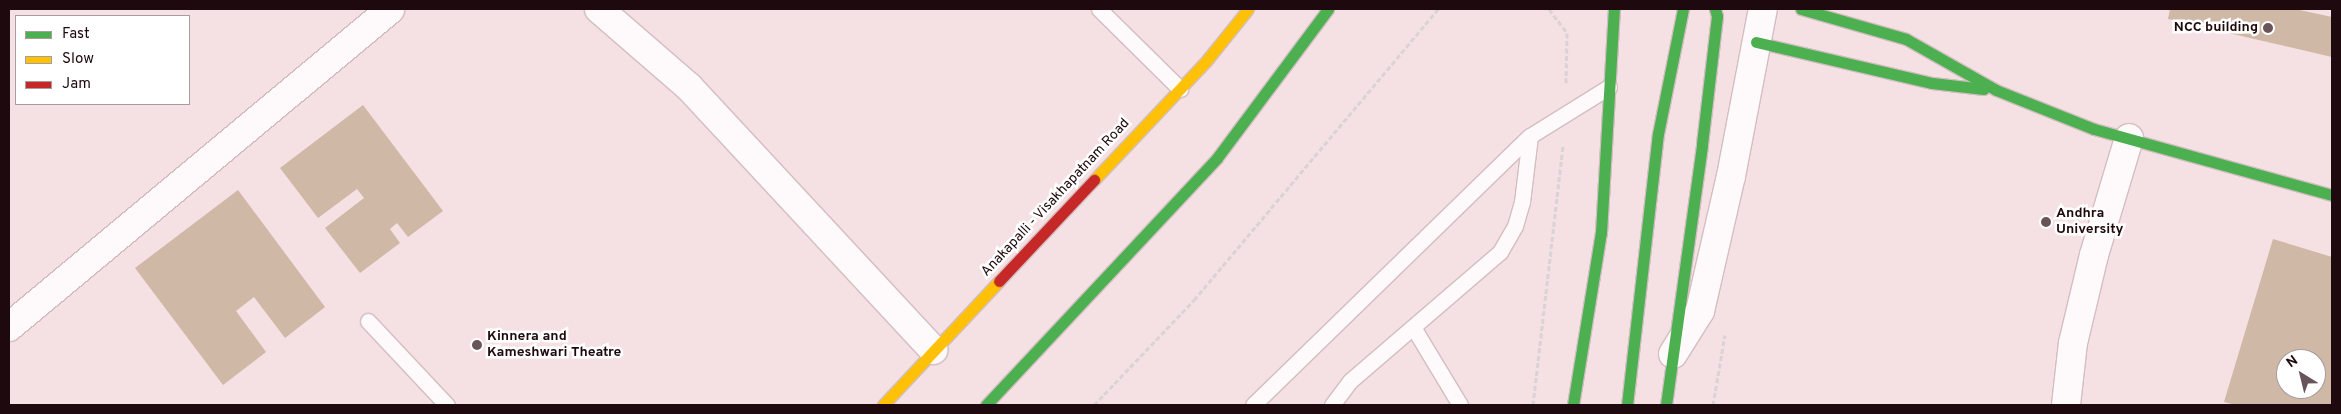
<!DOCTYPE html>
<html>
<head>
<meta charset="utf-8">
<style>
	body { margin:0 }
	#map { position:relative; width:2341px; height:414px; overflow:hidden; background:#f5e0e3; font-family:Overpass,sans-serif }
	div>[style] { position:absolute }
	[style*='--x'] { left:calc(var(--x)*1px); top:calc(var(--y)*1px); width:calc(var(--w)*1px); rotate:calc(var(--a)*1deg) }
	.building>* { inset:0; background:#cfb8a6 }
	.path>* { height:3px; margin-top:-1.5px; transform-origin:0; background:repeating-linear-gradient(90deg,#dad3d5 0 5px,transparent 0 7.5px) }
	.roads { filter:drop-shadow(1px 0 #d2bec1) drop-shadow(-1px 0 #d2bec1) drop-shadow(0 1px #d2bec1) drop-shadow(0 -1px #d2bec1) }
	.lane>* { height:15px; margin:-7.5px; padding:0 7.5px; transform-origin:7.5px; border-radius:7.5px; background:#fefafb }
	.street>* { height:28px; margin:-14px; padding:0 14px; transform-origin:14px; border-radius:14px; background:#fefafb }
	.fast>* { height:11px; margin:-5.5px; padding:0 5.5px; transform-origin:5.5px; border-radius:5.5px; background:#4caf50 }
	.slow>* { height:11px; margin:-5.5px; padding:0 5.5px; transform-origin:5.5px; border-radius:5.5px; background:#ffc107 }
	.jam>* { height:11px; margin:-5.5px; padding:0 5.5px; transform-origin:5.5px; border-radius:5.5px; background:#c62828 }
	.dots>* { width:14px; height:14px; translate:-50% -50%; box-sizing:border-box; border:2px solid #fff; border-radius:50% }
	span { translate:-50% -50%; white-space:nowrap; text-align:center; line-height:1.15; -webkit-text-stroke:5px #fff; paint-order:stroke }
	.poi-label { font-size:14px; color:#1e0a0e; font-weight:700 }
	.right { translate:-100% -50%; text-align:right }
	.left { translate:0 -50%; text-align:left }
	.street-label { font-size:14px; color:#1e0a0e }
	.frame { position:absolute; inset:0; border:10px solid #1e0a0e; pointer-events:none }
	.legend { position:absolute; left:15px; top:15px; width:175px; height:90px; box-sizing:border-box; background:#fff; border:1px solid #a59d9f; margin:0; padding:6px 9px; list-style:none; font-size:15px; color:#1e0a0e }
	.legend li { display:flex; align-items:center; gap:10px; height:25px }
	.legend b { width:25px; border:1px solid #a59d9f }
	.north { position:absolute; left:2276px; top:349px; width:50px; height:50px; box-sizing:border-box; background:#fff; border:1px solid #a59d9f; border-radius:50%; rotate:324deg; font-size:14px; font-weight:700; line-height:20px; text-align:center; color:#1e0a0e }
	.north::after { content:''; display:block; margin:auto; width:18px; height:22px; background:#695559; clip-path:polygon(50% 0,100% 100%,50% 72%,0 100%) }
</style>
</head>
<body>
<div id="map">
	<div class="building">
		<i style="clip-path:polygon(2170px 9px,2295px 9px,2332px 17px,2332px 57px,2168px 19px)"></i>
		<i style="clip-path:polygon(363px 105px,443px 211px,408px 237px,397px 223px,390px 229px,400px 243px,360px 273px,325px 228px,364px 198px,357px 189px,318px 218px,280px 168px)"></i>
		<i style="clip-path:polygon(238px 190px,325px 307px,285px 338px,254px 297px,236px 311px,266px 352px,223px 385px,135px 268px)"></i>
		<i style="clip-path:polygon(evenodd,2273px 239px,2332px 257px,2332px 405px,2236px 405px,2224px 402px,2273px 239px,2286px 359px,2316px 359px,2316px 389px,2286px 389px,2286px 359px)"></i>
	</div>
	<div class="path">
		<i style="--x:1549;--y:9;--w:30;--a:53"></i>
		<i style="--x:1567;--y:33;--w:51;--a:91.1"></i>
		<i style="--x:1094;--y:405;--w:145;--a:-46.4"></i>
		<i style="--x:1194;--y:300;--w:380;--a:-50"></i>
		<i style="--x:1533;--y:405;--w:262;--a:-83.4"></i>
		<i style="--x:1713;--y:405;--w:71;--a:-80.3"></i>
	</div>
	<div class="roads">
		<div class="lane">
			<i style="--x:1099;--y:9;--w:114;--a:44.6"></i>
			<i style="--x:368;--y:321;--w:115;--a:46.8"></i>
			<i style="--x:1413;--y:327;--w:91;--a:58.9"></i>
			<i style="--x:1253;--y:405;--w:386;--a:-44.2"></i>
			<i style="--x:1530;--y:136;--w:93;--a:-31.8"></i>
			<i style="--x:1332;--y:405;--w:30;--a:-53"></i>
			<i style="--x:1350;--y:381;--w:198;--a:-40.7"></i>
			<i style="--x:1500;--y:252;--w:30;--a:-60"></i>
			<i style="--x:1515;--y:226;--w:25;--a:-74"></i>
			<i style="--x:1522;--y:202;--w:66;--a:-83.1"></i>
		</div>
		<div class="street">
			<i style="--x:599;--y:9;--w:119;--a:40.9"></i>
			<i style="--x:689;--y:87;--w:359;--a:47.1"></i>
			<i style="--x:9;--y:327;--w:496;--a:-39.8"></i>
			<i style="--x:1673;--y:354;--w:51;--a:-57.9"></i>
			<i style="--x:1700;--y:311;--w:139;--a:-77.1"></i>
			<i style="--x:1731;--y:176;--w:170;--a:-79.2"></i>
			<i style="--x:2066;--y:405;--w:62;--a:-83.6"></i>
			<i style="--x:2073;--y:343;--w:90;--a:-76.6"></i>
			<i style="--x:2094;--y:255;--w:122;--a:-73.3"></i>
		</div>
		<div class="fast">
			<i style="--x:1801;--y:9;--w:109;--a:15.9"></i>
			<i style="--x:1906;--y:39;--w:103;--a:29.5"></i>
			<i style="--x:1996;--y:90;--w:105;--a:21.7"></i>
			<i style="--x:2094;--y:129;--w:247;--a:15.5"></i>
			<i style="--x:1756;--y:42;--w:181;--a:13.1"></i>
			<i style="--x:1932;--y:83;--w:52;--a:6.6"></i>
			<i style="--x:986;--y:405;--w:338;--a:-46.9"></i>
			<i style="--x:1217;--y:158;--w:186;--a:-53.3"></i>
			<i style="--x:1573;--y:405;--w:174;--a:-80.8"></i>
			<i style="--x:1601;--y:233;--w:224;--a:-86.7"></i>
			<i style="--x:1627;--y:405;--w:273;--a:-83.5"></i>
			<i style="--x:1658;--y:134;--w:127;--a:-78.7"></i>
			<i style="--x:1666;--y:405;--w:263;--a:-82.1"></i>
			<i style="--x:1702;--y:144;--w:129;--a:-83.3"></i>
			<i style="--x:1717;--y:16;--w:7;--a:-106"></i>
		</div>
		<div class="slow">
			<i style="--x:1094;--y:180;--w:165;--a:-46.7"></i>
			<i style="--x:1207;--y:60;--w:65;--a:-51.2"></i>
			<i style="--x:883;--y:405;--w:170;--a:-46.9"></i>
		</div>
		<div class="jam">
			<i style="--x:999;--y:281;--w:139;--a:-46.8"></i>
		</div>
	</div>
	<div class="dots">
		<i style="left:2268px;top:28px;background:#695559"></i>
		<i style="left:2046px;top:222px;background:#695559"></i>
		<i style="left:477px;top:345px;background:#695559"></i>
	</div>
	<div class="poi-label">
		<span class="right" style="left:2258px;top:28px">NCC building</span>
		<span class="left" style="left:2056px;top:222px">Andhra<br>University</span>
		<span class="left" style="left:487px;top:345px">Kinnera and<br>Kameshwari Theatre</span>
	</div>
	<div class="street-label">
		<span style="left:1056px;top:198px;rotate:-47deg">Anakapalli - Visakhapatnam Road</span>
	</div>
	<div class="frame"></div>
	<ul class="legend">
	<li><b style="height:6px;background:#4caf50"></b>Fast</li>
	<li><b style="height:6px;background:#ffc107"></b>Slow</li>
	<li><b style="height:6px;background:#c62828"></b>Jam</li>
	</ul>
	<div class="north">N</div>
</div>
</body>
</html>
